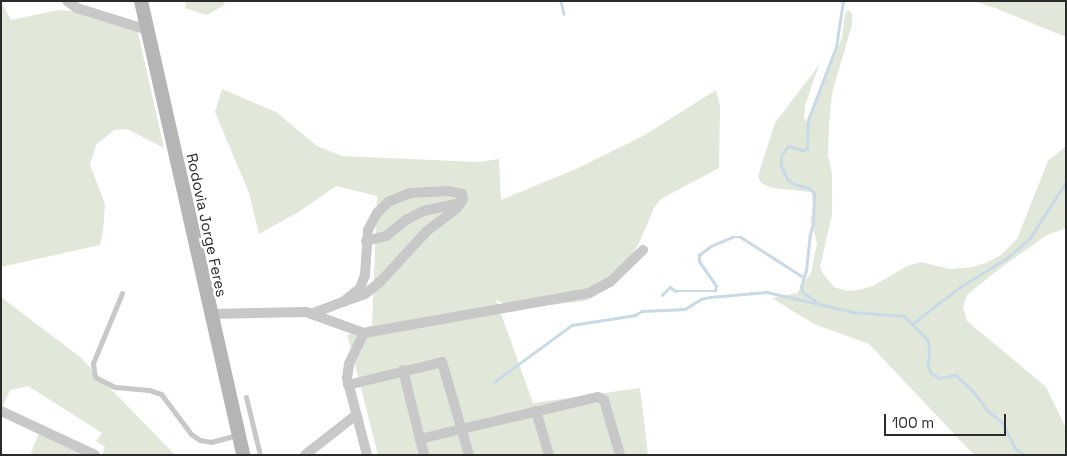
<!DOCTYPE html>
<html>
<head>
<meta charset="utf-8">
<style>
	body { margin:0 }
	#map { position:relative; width:1067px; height:456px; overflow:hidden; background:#fff; font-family:"Space Grotesk",sans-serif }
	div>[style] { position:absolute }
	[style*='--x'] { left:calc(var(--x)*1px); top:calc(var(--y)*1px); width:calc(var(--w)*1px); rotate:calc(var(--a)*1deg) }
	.green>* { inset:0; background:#e1e8da }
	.stream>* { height:2.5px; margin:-1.25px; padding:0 1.25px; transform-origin:1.25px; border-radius:1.25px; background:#c8dae6 }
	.service>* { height:5px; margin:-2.5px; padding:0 2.5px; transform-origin:2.5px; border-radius:2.5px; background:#c8c8c8 }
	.minor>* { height:10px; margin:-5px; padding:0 5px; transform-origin:5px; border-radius:5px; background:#c8c8c8 }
	.secondary>* { height:14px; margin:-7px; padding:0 7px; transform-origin:7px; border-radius:7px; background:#b5b5b5 }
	span { translate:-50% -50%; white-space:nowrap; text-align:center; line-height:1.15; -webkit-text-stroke:5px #fff; paint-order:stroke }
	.street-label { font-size:15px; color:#2b2b2b }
	.frame { position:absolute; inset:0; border:2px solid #2b2b2b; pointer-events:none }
	.scale { position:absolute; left:884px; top:414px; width:122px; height:22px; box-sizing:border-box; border:2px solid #2b2b2b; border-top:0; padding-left:6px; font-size:15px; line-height:18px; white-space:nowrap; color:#2b2b2b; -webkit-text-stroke:4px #fff; paint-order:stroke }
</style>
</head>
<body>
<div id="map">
	<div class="green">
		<i style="clip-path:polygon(1px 1px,11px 20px,59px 10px,74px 11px,137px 28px,164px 148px,127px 129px,114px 130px,96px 145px,90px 165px,105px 204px,103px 232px,100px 245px,1px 267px)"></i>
		<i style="clip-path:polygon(186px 1px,225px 1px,224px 5px,207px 15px,185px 8px)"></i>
		<i style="clip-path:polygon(973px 1px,1066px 1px,1066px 37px,995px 8px)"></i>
		<i style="clip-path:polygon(848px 10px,852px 13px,852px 25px,832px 93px,829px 125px,828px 155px,832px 174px,832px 215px,820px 267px,824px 275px,834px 287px,847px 291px,858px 290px,873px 286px,907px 266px,921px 262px,949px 269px,973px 267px,988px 262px,1001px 255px,1017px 239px,1048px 161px,1066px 146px,1066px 228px,1047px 235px,999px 269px,967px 295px,963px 307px,967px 321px,1046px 387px,1066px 428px,1066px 455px,974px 455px,869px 344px,814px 324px,772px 298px,797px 293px,811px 273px,817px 243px,810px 218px,812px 216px,813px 203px,812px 192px,772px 188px,761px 183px,758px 176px,775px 123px,819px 65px,805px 106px,804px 118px,805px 121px,809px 121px,826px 71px,842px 38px,845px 14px)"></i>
		<i style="clip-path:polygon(222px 89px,276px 112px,317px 146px,342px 156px,478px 162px,499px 159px,501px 200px,576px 169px,643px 136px,716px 90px,720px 106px,719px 168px,661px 199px,654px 208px,639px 243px,630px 258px,597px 295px,585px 301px,532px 307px,514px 308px,496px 300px,533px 403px,640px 388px,648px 455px,378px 455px,348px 337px,346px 336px,372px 325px,377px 196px,336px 186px,300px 211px,259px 234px,249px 193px,215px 112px)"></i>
		<i style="clip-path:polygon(1px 297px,80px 357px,175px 455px,102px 455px,105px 447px,96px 441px,102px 433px,28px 386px,10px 390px,1px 411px)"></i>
		<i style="clip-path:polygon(40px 431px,82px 455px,30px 455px)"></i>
	</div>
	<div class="stream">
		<i style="--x:561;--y:1;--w:13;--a:77"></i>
		<i style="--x:662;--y:295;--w:11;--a:-45"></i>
		<i style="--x:670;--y:287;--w:7;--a:34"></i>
		<i style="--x:676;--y:291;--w:39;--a:0"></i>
		<i style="--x:715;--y:291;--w:5;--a:-79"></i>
		<i style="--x:716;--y:286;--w:29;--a:-125"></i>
		<i style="--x:699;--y:262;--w:7;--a:-90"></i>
		<i style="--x:699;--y:255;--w:15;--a:-37"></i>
		<i style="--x:711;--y:246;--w:23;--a:-23"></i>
		<i style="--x:732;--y:237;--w:9;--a:0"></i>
		<i style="--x:741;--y:237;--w:74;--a:32.8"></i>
		<i style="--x:816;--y:302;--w:17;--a:-144"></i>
		<i style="--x:802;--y:292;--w:5;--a:-101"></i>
		<i style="--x:801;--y:287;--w:17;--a:-73"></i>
		<i style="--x:806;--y:271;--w:36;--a:-84"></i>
		<i style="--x:810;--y:235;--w:12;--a:-76"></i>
		<i style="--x:813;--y:223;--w:29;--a:-88"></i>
		<i style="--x:814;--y:194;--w:6;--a:-129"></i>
		<i style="--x:810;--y:189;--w:18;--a:-164"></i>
		<i style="--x:793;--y:184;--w:8;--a:-140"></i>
		<i style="--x:787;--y:179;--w:14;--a:-115"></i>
		<i style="--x:781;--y:166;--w:10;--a:-90"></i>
		<i style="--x:781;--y:156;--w:12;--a:-55"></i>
		<i style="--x:788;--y:146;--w:16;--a:15"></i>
		<i style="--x:803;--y:150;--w:4;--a:-14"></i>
		<i style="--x:807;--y:149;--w:29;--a:-88"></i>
		<i style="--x:808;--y:120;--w:78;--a:-69"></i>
		<i style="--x:836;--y:47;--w:47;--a:-81.3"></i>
		<i style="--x:913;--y:323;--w:59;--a:-37.5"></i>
		<i style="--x:960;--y:287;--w:55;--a:-31.7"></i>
		<i style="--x:1007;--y:258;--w:30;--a:-41"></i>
		<i style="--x:1030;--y:238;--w:67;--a:-57.3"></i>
		<i style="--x:494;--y:382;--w:97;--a:-36.2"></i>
		<i style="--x:572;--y:325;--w:64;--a:-9"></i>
		<i style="--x:635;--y:315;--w:8;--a:-30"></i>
		<i style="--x:642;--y:311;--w:43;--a:-2.7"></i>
		<i style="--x:685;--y:309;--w:19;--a:-32"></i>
		<i style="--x:701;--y:299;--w:9;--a:-13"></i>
		<i style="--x:710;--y:297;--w:57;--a:-5"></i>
		<i style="--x:767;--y:292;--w:88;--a:13.1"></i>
		<i style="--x:853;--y:312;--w:51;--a:4.5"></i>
		<i style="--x:904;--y:316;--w:34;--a:45"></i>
		<i style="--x:928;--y:340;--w:11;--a:80"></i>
		<i style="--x:930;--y:351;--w:15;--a:98"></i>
		<i style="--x:928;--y:366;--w:8;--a:67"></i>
		<i style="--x:931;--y:373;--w:10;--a:29"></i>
		<i style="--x:940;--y:378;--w:16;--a:-11"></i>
		<i style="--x:956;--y:375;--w:23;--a:43"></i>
		<i style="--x:973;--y:391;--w:25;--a:53"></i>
		<i style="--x:988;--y:411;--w:18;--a:38"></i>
		<i style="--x:1002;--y:422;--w:29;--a:63"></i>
		<i style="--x:1015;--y:448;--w:11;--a:38"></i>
	</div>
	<div class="service">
		<i style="--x:122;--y:293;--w:76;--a:112.5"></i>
		<i style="--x:93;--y:363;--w:14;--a:82"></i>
		<i style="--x:95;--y:377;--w:22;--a:27"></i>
		<i style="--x:115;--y:387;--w:34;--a:5"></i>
		<i style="--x:149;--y:390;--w:13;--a:18"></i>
		<i style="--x:161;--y:394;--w:50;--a:53.1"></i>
		<i style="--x:191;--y:434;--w:11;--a:34"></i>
		<i style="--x:200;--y:440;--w:11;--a:10"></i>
		<i style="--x:211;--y:442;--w:27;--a:-15"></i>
		<i style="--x:246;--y:397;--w:60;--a:76.4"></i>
	</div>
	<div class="minor">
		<i style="--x:67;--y:1;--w:12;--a:35"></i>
		<i style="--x:77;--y:8;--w:73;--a:17.4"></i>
		<i style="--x:366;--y:241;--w:21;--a:-14"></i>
		<i style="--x:386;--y:236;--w:26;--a:-39"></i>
		<i style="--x:406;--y:220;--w:19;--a:-28"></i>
		<i style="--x:423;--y:211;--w:39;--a:-12"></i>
		<i style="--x:210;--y:314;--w:96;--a:-1.2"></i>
		<i style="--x:306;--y:312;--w:62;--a:19.9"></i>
		<i style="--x:364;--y:333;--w:229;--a:-10.1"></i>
		<i style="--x:589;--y:293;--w:24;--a:-28"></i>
		<i style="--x:610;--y:282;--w:46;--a:-44.1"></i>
		<i style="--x:311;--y:314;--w:34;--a:-21"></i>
		<i style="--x:343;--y:302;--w:22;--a:-39"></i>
		<i style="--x:360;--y:288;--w:14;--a:-69"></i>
		<i style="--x:365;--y:275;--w:45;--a:-86.2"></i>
		<i style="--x:368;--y:230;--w:19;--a:-62"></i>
		<i style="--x:377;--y:213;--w:16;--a:-45"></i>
		<i style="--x:388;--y:202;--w:24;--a:-22"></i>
		<i style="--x:410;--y:193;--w:38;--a:-3"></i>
		<i style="--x:448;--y:191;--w:14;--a:12"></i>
		<i style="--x:462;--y:194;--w:5;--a:79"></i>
		<i style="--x:463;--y:199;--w:12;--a:125"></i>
		<i style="--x:456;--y:209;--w:38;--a:143"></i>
		<i style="--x:426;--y:232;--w:68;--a:132.6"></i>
		<i style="--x:380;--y:282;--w:19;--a:141"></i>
		<i style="--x:365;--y:294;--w:23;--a:160"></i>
		<i style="--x:364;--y:333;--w:34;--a:116"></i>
		<i style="--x:349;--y:364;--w:14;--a:98"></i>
		<i style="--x:347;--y:378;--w:80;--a:75.4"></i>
		<i style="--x:403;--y:370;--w:88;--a:76.1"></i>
		<i style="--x:348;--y:385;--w:97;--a:-13.7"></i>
		<i style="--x:442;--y:362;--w:97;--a:73.8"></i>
		<i style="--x:1;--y:411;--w:104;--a:25.1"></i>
		<i style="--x:536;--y:411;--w:46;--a:73.5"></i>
		<i style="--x:420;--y:439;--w:183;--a:-13.3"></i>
		<i style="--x:598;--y:397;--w:7;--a:27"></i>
		<i style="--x:604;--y:400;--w:57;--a:73.8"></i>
		<i style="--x:305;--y:455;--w:65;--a:-38.1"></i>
	</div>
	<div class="secondary">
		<i style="--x:141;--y:1;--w:465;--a:77.3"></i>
	</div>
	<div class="street-label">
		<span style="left:207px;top:225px;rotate:78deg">Rodovia Jorge Feres</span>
	</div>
	<div class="frame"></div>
	<div class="scale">100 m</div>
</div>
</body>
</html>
